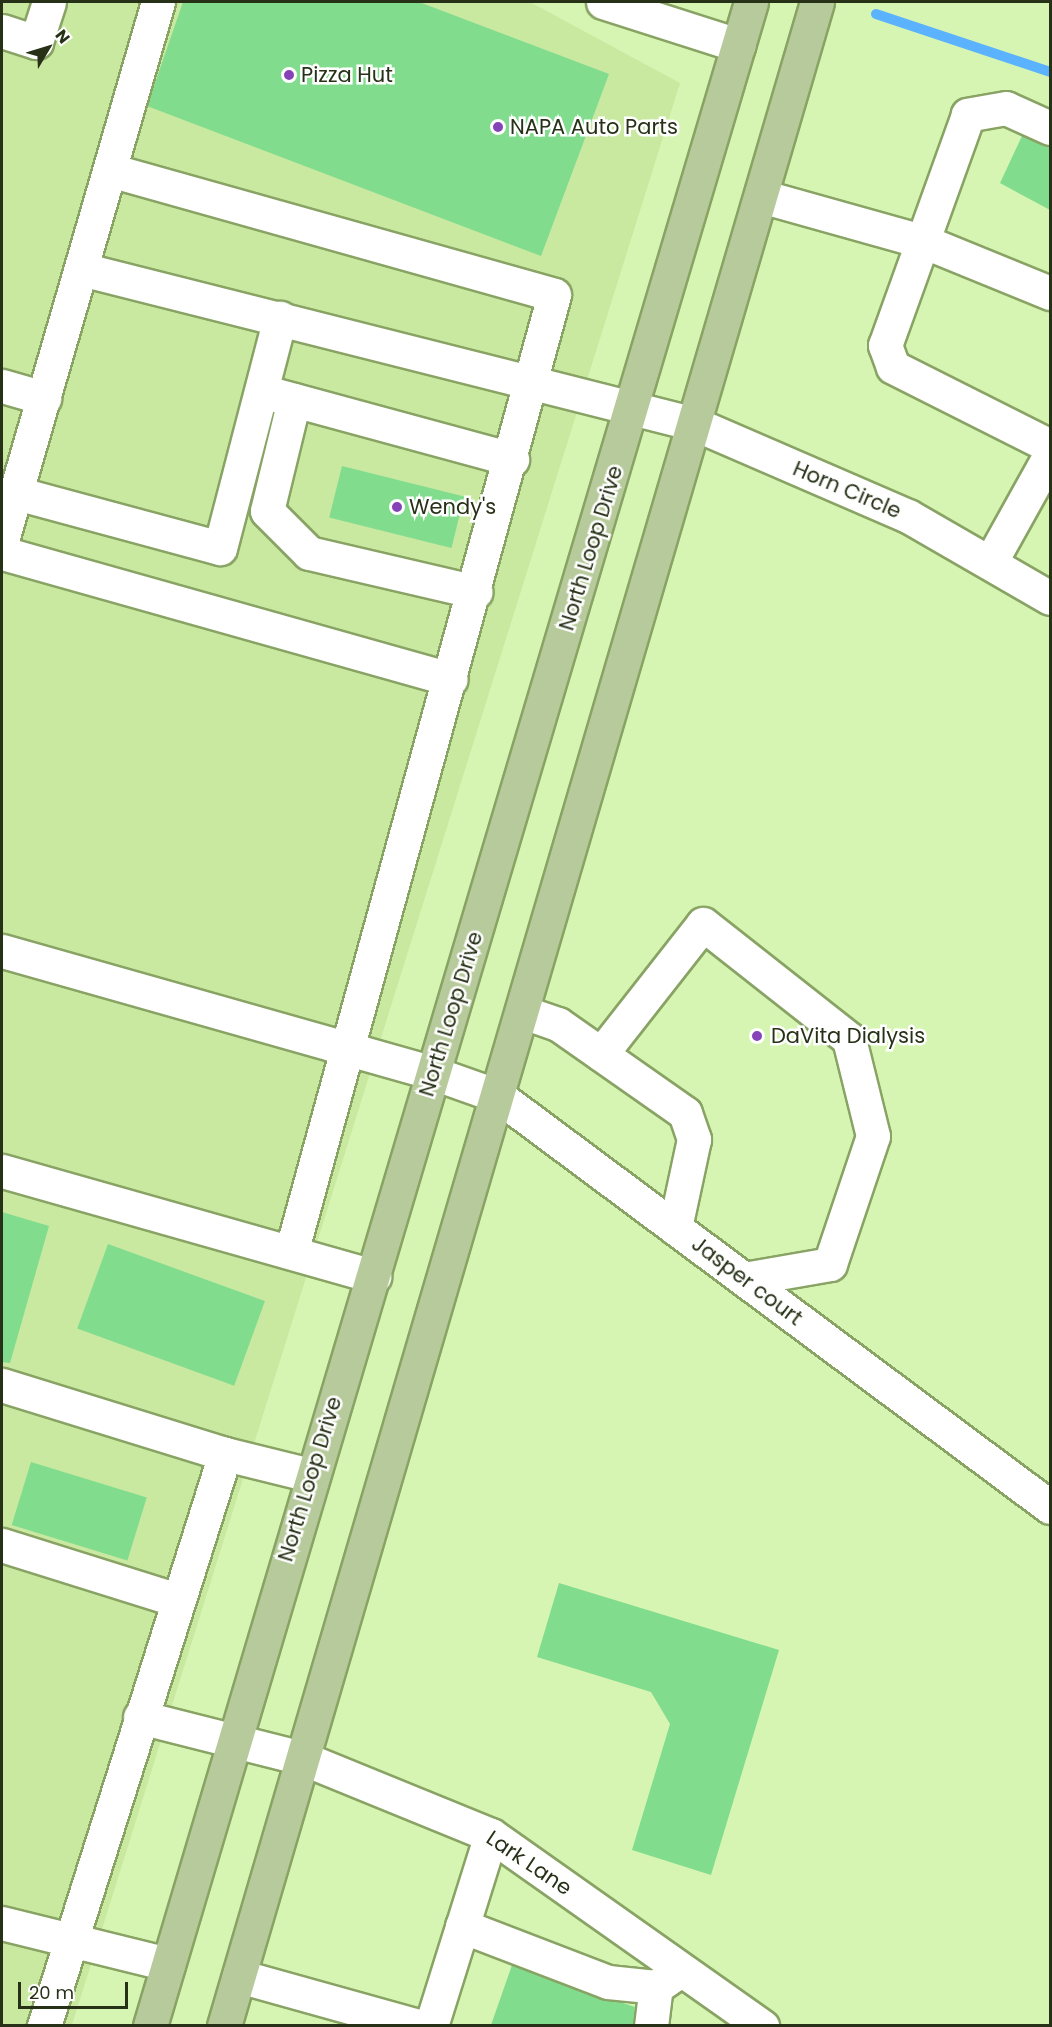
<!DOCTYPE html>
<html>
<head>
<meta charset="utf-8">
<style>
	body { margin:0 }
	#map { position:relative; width:1052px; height:2027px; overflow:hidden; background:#d7f5b2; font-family:Poppins,sans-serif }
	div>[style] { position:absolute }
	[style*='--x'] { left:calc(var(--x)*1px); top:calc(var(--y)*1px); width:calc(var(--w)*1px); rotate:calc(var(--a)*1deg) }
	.built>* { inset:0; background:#c9e9a0 }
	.stream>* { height:10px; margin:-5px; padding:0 5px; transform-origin:5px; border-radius:5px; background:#5bb2ff }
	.building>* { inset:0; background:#81dc8e; transform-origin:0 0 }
	.roads { filter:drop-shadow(2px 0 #88a364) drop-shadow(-2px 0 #88a364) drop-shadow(0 2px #88a364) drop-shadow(0 -2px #88a364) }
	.minor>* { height:33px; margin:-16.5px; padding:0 16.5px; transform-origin:16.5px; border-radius:16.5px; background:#fff }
	.major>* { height:33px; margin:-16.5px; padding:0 16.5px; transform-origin:16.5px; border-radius:16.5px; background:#b7ca9b }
	.dots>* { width:16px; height:16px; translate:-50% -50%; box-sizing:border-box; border:3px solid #fff; border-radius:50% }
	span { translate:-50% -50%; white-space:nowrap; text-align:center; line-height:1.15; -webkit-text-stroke:5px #fff; paint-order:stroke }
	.poi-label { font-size:21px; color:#263117 }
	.left { translate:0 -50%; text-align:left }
	.street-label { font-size:21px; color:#263117 }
	.frame { position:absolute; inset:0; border:3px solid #263117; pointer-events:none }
	.north { position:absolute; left:18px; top:18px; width:60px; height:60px; -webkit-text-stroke:4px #fff; paint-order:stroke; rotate:52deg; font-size:16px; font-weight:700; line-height:24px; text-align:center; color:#263117 }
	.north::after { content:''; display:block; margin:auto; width:21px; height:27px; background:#263117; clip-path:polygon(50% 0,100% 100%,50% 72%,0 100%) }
	.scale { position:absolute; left:18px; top:1982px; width:110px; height:27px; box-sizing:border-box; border:3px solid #263117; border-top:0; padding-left:8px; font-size:18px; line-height:21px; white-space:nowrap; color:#263117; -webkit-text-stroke:4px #fff; paint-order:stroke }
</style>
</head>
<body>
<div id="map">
	<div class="built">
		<i style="clip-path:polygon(2px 2px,530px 2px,680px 83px,72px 2025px,2px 2026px)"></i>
	</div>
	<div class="stream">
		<i style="--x:876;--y:14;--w:183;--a:18.4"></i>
	</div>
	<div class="building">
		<i style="clip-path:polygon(183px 2px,419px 2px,609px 74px,541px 256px,147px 106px)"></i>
		<i style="clip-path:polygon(1022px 136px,1050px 147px,1050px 210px,1000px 183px)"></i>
		<i style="left:342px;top:466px;width:126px;height:53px;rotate:14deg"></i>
		<i style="clip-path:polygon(2px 1212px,49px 1226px,10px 1363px,2px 1362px)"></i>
		<i style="left:108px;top:1244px;width:167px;height:90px;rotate:20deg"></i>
		<i style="left:31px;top:1462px;width:121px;height:66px;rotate:17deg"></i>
		<i style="clip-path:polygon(559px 1583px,779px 1650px,711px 1875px,632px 1850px,670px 1724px,651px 1692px,537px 1657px)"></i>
		<i style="clip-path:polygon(512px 1965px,635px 2007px,633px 2025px,491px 2025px)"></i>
	</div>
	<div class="roads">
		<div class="minor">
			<i style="--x:603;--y:2;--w:142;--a:17.7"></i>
			<i style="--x:2;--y:31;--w:36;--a:18"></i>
			<i style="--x:36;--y:42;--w:42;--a:-72"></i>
			<i style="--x:1050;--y:128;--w:48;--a:-155.6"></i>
			<i style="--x:1006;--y:108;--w:39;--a:170"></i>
			<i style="--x:968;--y:115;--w:245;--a:109.8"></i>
			<i style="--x:885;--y:345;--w:23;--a:70"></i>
			<i style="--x:893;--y:367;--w:176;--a:26.7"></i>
			<i style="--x:110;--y:170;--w:461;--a:15.7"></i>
			<i style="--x:554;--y:295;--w:993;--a:105.35"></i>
			<i style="--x:761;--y:196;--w:170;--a:15.7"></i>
			<i style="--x:925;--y:242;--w:135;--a:22.2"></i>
			<i style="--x:81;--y:269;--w:633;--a:14.17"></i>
			<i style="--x:695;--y:424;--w:232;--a:23.4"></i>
			<i style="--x:908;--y:516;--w:164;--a:30"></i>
			<i style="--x:2;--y:386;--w:44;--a:15.9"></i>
			<i style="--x:272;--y:394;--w:249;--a:15.2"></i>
			<i style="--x:294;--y:400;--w:114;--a:103.7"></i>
			<i style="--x:267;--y:511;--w:59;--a:45"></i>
			<i style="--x:309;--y:553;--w:171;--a:13.1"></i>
			<i style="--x:16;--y:493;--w:211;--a:15.1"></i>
			<i style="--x:220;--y:548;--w:238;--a:-75.4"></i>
			<i style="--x:2;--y:540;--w:560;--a:-73.83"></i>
			<i style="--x:2;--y:553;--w:466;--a:15.7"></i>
			<i style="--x:991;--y:561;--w:121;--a:-60.9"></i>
			<i style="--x:2;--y:951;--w:448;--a:15.8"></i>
			<i style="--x:433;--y:1073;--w:69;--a:19.5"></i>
			<i style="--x:498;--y:1096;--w:688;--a:36.67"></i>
			<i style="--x:523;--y:1012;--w:37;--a:19"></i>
			<i style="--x:558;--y:1024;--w:155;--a:35"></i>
			<i style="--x:685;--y:1113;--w:28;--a:71"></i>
			<i style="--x:694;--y:1139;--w:91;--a:102.1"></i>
			<i style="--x:601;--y:1054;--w:165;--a:-51.9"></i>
			<i style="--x:703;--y:924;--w:186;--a:38.2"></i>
			<i style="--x:849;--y:1039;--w:100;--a:76.1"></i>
			<i style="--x:873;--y:1136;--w:135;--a:108.6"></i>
			<i style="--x:830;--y:1264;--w:87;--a:170.1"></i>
			<i style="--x:2;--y:1171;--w:387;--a:15.8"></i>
			<i style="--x:2;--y:1385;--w:233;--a:17.2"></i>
			<i style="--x:2;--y:1545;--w:184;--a:17.4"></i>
			<i style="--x:140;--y:1717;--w:167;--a:14.2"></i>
			<i style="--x:302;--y:1758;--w:204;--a:22.2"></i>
			<i style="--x:491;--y:1835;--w:332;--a:35.2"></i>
			<i style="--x:2;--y:1923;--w:171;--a:13.9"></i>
			<i style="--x:462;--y:1926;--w:156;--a:21"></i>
			<i style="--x:608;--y:1982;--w:48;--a:5.9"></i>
			<i style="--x:656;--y:1987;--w:29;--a:-35"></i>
			<i style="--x:239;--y:1976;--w:186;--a:15.6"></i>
			<i style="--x:44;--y:2026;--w:600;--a:-72.44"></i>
			<i style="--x:225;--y:1454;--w:88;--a:13.9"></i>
			<i style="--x:431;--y:2026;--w:200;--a:-72.6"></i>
			<i style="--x:651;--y:2026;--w:39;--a:-83"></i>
		</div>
		<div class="major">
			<i style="--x:150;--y:2026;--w:2111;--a:-73.46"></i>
			<i style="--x:224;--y:2026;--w:2109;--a:-73.67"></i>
		</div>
	</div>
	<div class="dots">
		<i style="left:289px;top:75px;background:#8543b7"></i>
		<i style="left:498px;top:127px;background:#8543b7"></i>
		<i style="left:397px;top:507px;background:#8543b7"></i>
		<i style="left:757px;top:1036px;background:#8543b7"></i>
	</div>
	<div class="poi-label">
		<span class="left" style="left:301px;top:75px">Pizza Hut</span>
		<span class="left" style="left:510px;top:127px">NAPA Auto Parts</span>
		<span class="left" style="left:409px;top:507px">Wendy's</span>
		<span class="left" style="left:771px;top:1036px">DaVita Dialysis</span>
	</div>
	<div class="street-label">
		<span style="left:847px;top:490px;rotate:23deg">Horn Circle</span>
		<span style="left:591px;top:548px;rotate:-73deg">North Loop Drive</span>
		<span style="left:451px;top:1014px;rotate:-73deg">North Loop Drive</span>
		<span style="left:747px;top:1281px;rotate:37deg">Jasper court</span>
		<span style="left:310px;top:1479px;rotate:-73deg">North Loop Drive</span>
		<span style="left:529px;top:1863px;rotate:34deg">Lark Lane</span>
	</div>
	<div class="frame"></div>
	<div class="north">N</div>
	<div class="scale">20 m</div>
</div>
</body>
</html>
